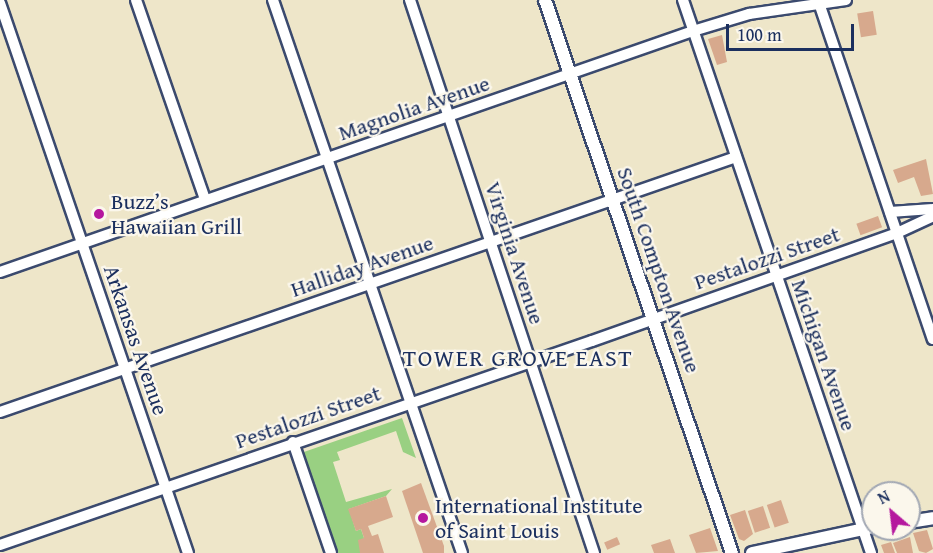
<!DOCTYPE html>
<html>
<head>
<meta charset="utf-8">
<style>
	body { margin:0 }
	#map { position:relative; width:933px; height:553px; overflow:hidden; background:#eee6c9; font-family:"Gentium Book Plus",serif }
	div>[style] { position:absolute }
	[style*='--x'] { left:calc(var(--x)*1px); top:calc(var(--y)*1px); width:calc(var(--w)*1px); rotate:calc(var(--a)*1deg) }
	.green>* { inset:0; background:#99d082 }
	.building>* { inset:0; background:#d7a98d; transform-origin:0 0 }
	.roads { filter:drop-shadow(2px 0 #3b4a6e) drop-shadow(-2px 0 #3b4a6e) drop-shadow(0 2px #3b4a6e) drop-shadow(0 -2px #3b4a6e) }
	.minor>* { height:10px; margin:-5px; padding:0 5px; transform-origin:5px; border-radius:5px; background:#fff }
	.major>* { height:12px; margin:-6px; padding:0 6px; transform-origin:6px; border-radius:6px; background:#fff }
	.dots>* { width:16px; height:16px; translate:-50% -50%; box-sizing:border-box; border:3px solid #fbf7ec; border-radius:50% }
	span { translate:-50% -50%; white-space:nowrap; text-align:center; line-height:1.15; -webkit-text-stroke:4.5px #fbf7ec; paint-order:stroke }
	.street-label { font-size:22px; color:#1b2f5e }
	.poi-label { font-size:22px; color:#1b2f5e }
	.left { translate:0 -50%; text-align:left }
	.neighbourhood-label { font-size:24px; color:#1b2f5e; letter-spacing:1.5px }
	.north { position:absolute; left:861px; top:481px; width:60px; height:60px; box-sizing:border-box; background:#fbf7ec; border:2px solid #a1a7b3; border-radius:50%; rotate:332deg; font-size:16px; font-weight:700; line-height:24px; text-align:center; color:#1b2f5e }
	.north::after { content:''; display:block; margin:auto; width:21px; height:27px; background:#b5179e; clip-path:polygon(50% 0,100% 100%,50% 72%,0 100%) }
	.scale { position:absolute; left:726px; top:24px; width:128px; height:27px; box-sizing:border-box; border:3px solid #1b2f5e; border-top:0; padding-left:8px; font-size:18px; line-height:21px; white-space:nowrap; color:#1b2f5e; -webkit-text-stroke:4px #fbf7ec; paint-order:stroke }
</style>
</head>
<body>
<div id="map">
	<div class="green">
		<i style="clip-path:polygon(402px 418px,416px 458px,403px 452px,396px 431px,337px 452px,340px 460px,333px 462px,346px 502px,392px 489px,386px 496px,349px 509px,356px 531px,361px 529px,364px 538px,361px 549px,360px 553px,335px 553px,301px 453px)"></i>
	</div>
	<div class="building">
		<i style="left:873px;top:11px;width:24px;height:16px;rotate:81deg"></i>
		<i style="clip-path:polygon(722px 35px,727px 62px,717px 65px,708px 39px)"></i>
		<i style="clip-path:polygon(926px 159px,933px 194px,921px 196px,914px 177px,898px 183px,893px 170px)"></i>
		<i style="left:878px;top:216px;width:12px;height:23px;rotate:70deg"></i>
		<i style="clip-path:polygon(421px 483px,444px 546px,444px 553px,423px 553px,402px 491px)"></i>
		<i style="clip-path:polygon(386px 496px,393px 517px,368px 526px,372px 536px,378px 534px,384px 553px,360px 553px,358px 540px,364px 538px,361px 529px,356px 531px,348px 509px)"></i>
		<i style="left:781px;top:500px;width:24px;height:15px;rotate:71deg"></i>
		<i style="left:763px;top:506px;width:23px;height:16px;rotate:72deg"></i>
		<i style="clip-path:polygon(745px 510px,753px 534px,744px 541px,739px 539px,730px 515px)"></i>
		<i style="clip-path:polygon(710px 528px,718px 551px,696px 553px,689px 535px)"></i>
		<i style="clip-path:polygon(927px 530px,933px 549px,926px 553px,919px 551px,913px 533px)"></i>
		<i style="left:617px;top:537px;width:8px;height:14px;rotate:67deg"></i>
		<i style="clip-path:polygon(910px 537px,913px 553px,897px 553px,893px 543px)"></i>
		<i style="clip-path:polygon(670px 539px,675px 553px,654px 553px,651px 545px)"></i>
		<i style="clip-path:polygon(891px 542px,895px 553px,884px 553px,881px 545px)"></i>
	</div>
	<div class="roads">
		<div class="minor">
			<i style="--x:136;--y:0;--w:211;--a:70.9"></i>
			<i style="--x:273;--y:0;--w:584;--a:71.13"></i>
			<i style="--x:410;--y:0;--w:583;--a:71.6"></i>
			<i style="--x:683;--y:0;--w:584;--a:71.22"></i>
			<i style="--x:818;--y:0;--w:358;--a:71.3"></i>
			<i style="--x:0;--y:3;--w:581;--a:71.13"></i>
			<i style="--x:890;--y:212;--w:43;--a:-4"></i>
			<i style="--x:0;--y:272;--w:734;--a:-19.18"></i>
			<i style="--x:693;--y:31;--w:59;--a:-16.9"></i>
			<i style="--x:749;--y:14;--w:98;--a:-8.2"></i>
			<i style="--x:0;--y:412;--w:779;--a:-19.11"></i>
			<i style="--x:293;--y:442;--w:117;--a:71.1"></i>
			<i style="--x:0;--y:545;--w:626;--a:-19.01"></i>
			<i style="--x:592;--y:341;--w:324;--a:-19.5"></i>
			<i style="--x:897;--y:233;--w:40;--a:-25"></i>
		</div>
		<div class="major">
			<i style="--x:545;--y:0;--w:584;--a:71.32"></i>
			<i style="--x:909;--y:522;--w:24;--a:-9"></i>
			<i style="--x:752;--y:553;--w:124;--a:-12.1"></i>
		</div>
	</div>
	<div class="dots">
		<i style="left:99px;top:214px;background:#b5179e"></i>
		<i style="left:423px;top:518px;background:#b5179e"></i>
	</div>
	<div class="street-label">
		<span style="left:414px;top:108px;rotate:-19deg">Magnolia Avenue</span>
		<span style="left:515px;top:253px;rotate:72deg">Virginia Avenue</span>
		<span style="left:767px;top:258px;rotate:-19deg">Pestalozzi Street</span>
		<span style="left:362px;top:266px;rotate:-19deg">Halliday Avenue</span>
		<span style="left:659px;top:270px;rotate:71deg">South Compton Avenue</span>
		<span style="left:136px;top:340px;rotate:71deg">Arkansas Avenue</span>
		<span style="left:824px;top:355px;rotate:71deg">Michigan Avenue</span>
		<span style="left:308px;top:417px;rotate:-19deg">Pestalozzi Street</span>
	</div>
	<div class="poi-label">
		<span class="left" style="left:111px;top:214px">Buzz’s<br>Hawaiian Grill</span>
		<span class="left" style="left:435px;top:518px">International Institute<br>of Saint Louis</span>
	</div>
	<div class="neighbourhood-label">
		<span style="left:518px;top:358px">TOWER GROVE EAST</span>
	</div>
	<div class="north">N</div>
	<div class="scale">100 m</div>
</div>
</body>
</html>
